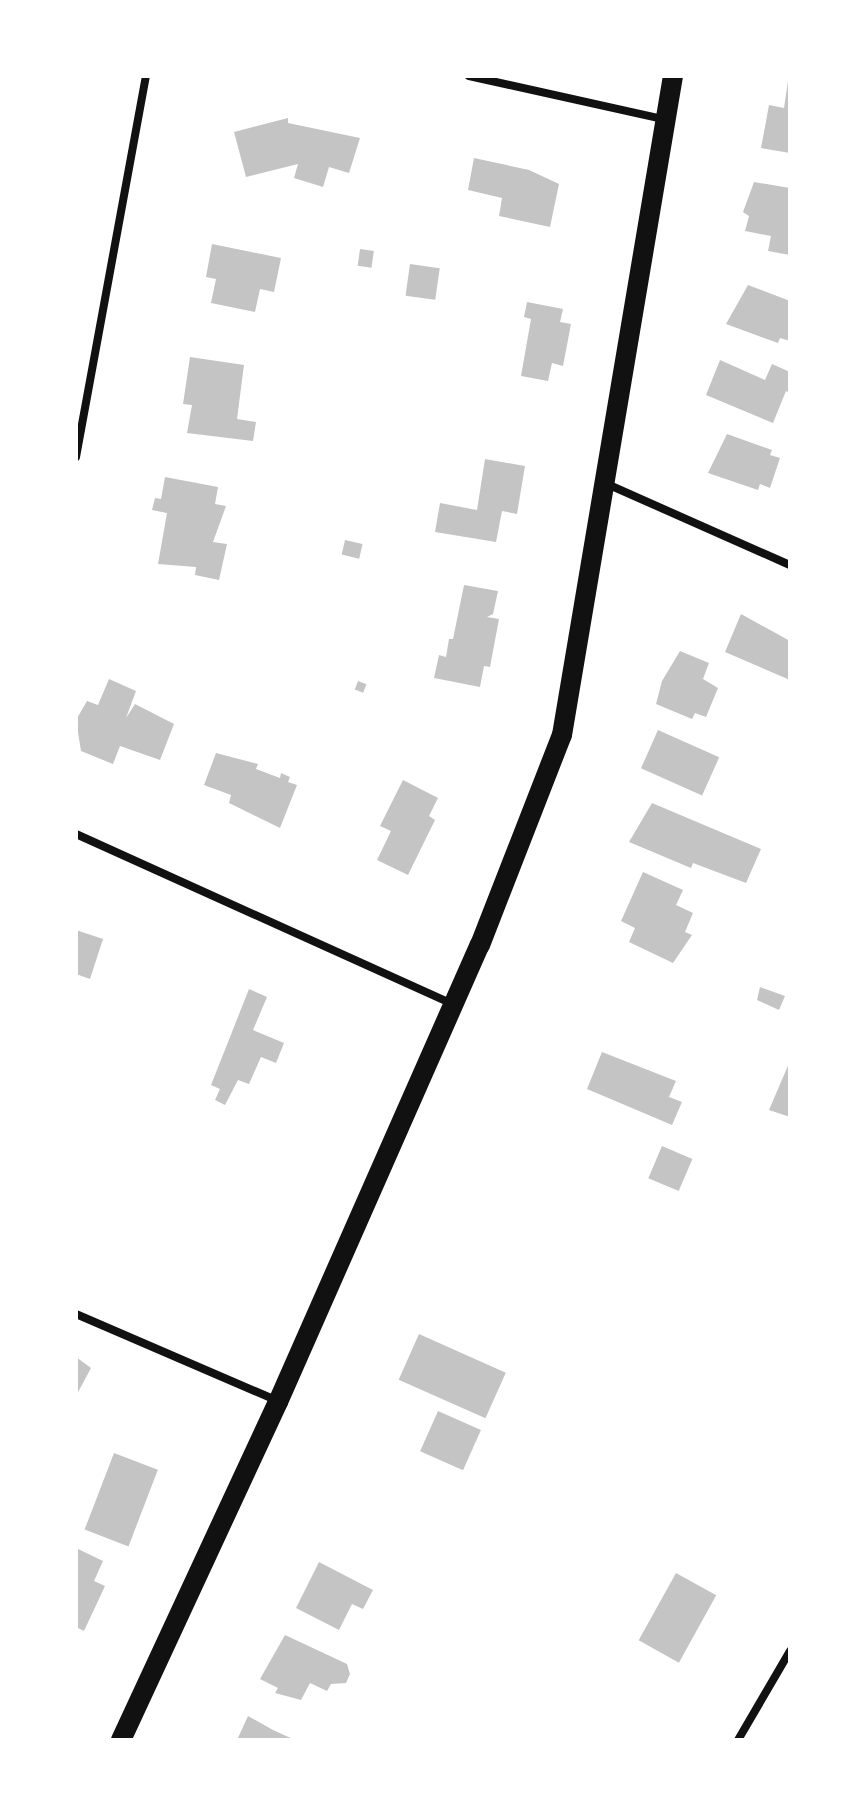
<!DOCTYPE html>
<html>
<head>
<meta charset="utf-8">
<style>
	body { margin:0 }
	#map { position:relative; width:866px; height:1816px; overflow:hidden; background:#fff; font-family:Inter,sans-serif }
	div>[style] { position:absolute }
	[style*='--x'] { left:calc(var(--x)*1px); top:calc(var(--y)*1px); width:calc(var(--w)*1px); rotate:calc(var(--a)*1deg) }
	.building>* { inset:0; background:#c4c4c4; transform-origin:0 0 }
	.minor>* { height:8px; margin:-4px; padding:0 4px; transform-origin:4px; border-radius:4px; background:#111 }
	.primary>* { height:20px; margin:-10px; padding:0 10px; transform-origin:10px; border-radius:10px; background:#111 }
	span { translate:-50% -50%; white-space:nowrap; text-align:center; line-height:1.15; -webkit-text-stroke:8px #fff; paint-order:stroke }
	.frame { position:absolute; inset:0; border:78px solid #fff; pointer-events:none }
</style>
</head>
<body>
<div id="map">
	<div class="building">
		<i style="clip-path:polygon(788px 81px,790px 153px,761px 148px,769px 105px,784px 108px)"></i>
		<i style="clip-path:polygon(288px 118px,288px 123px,360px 138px,349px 173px,329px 167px,323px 187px,294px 178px,298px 164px,246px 177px,234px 132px)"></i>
		<i style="clip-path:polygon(474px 158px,529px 170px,559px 184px,550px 227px,499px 216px,502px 198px,468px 190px)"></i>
		<i style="clip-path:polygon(754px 182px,790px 188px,790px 255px,768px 251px,771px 236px,745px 231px,749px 216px,743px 212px)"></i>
		<i style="clip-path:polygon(212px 244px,281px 258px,274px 292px,260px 289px,255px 312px,211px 303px,216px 279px,206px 277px)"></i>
		<i style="left:360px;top:249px;width:14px;height:17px;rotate:8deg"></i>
		<i style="left:410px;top:264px;width:30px;height:32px;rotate:8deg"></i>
		<i style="clip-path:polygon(748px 285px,790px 301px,790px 341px,780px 338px,778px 343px,726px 324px)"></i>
		<i style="clip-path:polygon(527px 302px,563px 309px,560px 322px,571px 324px,563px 366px,552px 363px,548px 381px,521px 376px,531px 319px,524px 317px)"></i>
		<i style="clip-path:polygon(190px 357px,244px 365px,237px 419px,256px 422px,253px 441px,187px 433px,192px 405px,183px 404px)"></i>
		<i style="clip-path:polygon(720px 360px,765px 380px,772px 364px,790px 372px,790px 393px,786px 391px,773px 423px,706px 395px)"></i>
		<i style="clip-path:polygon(727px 434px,772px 450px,770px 455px,780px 458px,770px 488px,760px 484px,758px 490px,708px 473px)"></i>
		<i style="clip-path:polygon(485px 459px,525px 466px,517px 514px,502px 511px,496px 542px,435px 532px,440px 503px,477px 510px)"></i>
		<i style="clip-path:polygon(165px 477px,218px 487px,215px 504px,226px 506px,213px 542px,227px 544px,219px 580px,195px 575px,196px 567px,158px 564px,167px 513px,152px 510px,155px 498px,161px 499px)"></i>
		<i style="left:345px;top:540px;width:18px;height:15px;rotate:13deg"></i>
		<i style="clip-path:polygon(464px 585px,498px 591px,493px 614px,487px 617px,499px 619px,490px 667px,484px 666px,480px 687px,434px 678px,439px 655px,446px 657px,449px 639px,453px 639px)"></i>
		<i style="clip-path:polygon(741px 614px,790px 641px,790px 680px,725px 652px)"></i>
		<i style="clip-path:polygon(680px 651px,709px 663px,703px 679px,718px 688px,706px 717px,695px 713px,692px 719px,656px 704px,662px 681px)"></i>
		<i style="clip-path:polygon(109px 679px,136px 691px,126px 718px,135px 704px,174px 724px,160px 760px,120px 746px,113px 764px,81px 751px,76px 720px,87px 701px,98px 705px)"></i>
		<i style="left:358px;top:681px;width:9px;height:9px;rotate:21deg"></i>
		<i style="left:658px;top:730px;width:67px;height:42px;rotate:24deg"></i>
		<i style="clip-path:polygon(216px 753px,258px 764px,256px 769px,280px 778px,281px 773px,290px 777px,288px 782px,297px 785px,280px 828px,229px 803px,231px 795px,204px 785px)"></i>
		<i style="clip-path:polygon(403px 780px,438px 798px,429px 816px,435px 820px,408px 875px,377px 860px,391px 831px,380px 826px)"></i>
		<i style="clip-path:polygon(652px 803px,761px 849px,746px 883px,693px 863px,691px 868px,629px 842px)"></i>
		<i style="clip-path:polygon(643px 872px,683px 890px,676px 905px,693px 913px,685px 932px,692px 935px,673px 963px,629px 942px,635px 928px,621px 921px)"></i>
		<i style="clip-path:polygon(76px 930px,103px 939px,90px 979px,76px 974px)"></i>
		<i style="clip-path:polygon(760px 987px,785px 996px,779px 1010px,757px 1000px)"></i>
		<i style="clip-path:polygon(249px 989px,267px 997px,253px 1030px,284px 1043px,276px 1063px,261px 1057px,249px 1084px,238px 1080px,225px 1105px,215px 1100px,220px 1089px,211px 1085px)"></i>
		<i style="clip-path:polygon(602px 1052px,676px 1081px,669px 1097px,682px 1102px,672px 1125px,587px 1089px)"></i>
		<i style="clip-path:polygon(790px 1061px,790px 1117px,769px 1110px)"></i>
		<i style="left:662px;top:1146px;width:33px;height:35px;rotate:23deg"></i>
		<i style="left:419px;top:1334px;width:95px;height:50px;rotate:24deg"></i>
		<i style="clip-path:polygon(76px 1357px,91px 1368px,76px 1396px)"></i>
		<i style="left:438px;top:1411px;width:47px;height:44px;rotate:24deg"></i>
		<i style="left:114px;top:1453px;width:47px;height:82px;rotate:21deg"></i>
		<i style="clip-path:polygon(76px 1548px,103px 1561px,94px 1581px,105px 1586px,84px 1631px,76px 1627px)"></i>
		<i style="clip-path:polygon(319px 1562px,373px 1590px,363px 1609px,352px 1604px,339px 1630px,296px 1608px)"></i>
		<i style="left:676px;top:1573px;width:46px;height:77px;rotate:29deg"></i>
		<i style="clip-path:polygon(285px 1635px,347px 1664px,350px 1674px,346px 1683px,331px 1684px,327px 1691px,310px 1683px,301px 1700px,275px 1693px,278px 1688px,260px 1679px)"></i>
		<i style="clip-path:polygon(248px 1716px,273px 1730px,295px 1740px,237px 1740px)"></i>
	</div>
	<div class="minor">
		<i style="--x:469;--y:76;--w:199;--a:12.5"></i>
		<i style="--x:76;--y:457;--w:387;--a:-79.6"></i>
		<i style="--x:607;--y:484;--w:200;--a:23.9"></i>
		<i style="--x:76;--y:834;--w:414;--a:24.3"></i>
		<i style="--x:76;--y:1314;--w:220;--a:23.3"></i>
		<i style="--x:738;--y:1740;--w:103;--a:-59.7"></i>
	</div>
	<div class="primary">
		<i style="--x:121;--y:1740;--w:373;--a:-65.1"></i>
		<i style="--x:278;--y:1402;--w:500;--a:-66.2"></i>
		<i style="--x:480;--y:945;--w:225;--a:-68.7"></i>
		<i style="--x:562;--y:735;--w:668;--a:-80.44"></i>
	</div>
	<div class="frame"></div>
</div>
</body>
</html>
